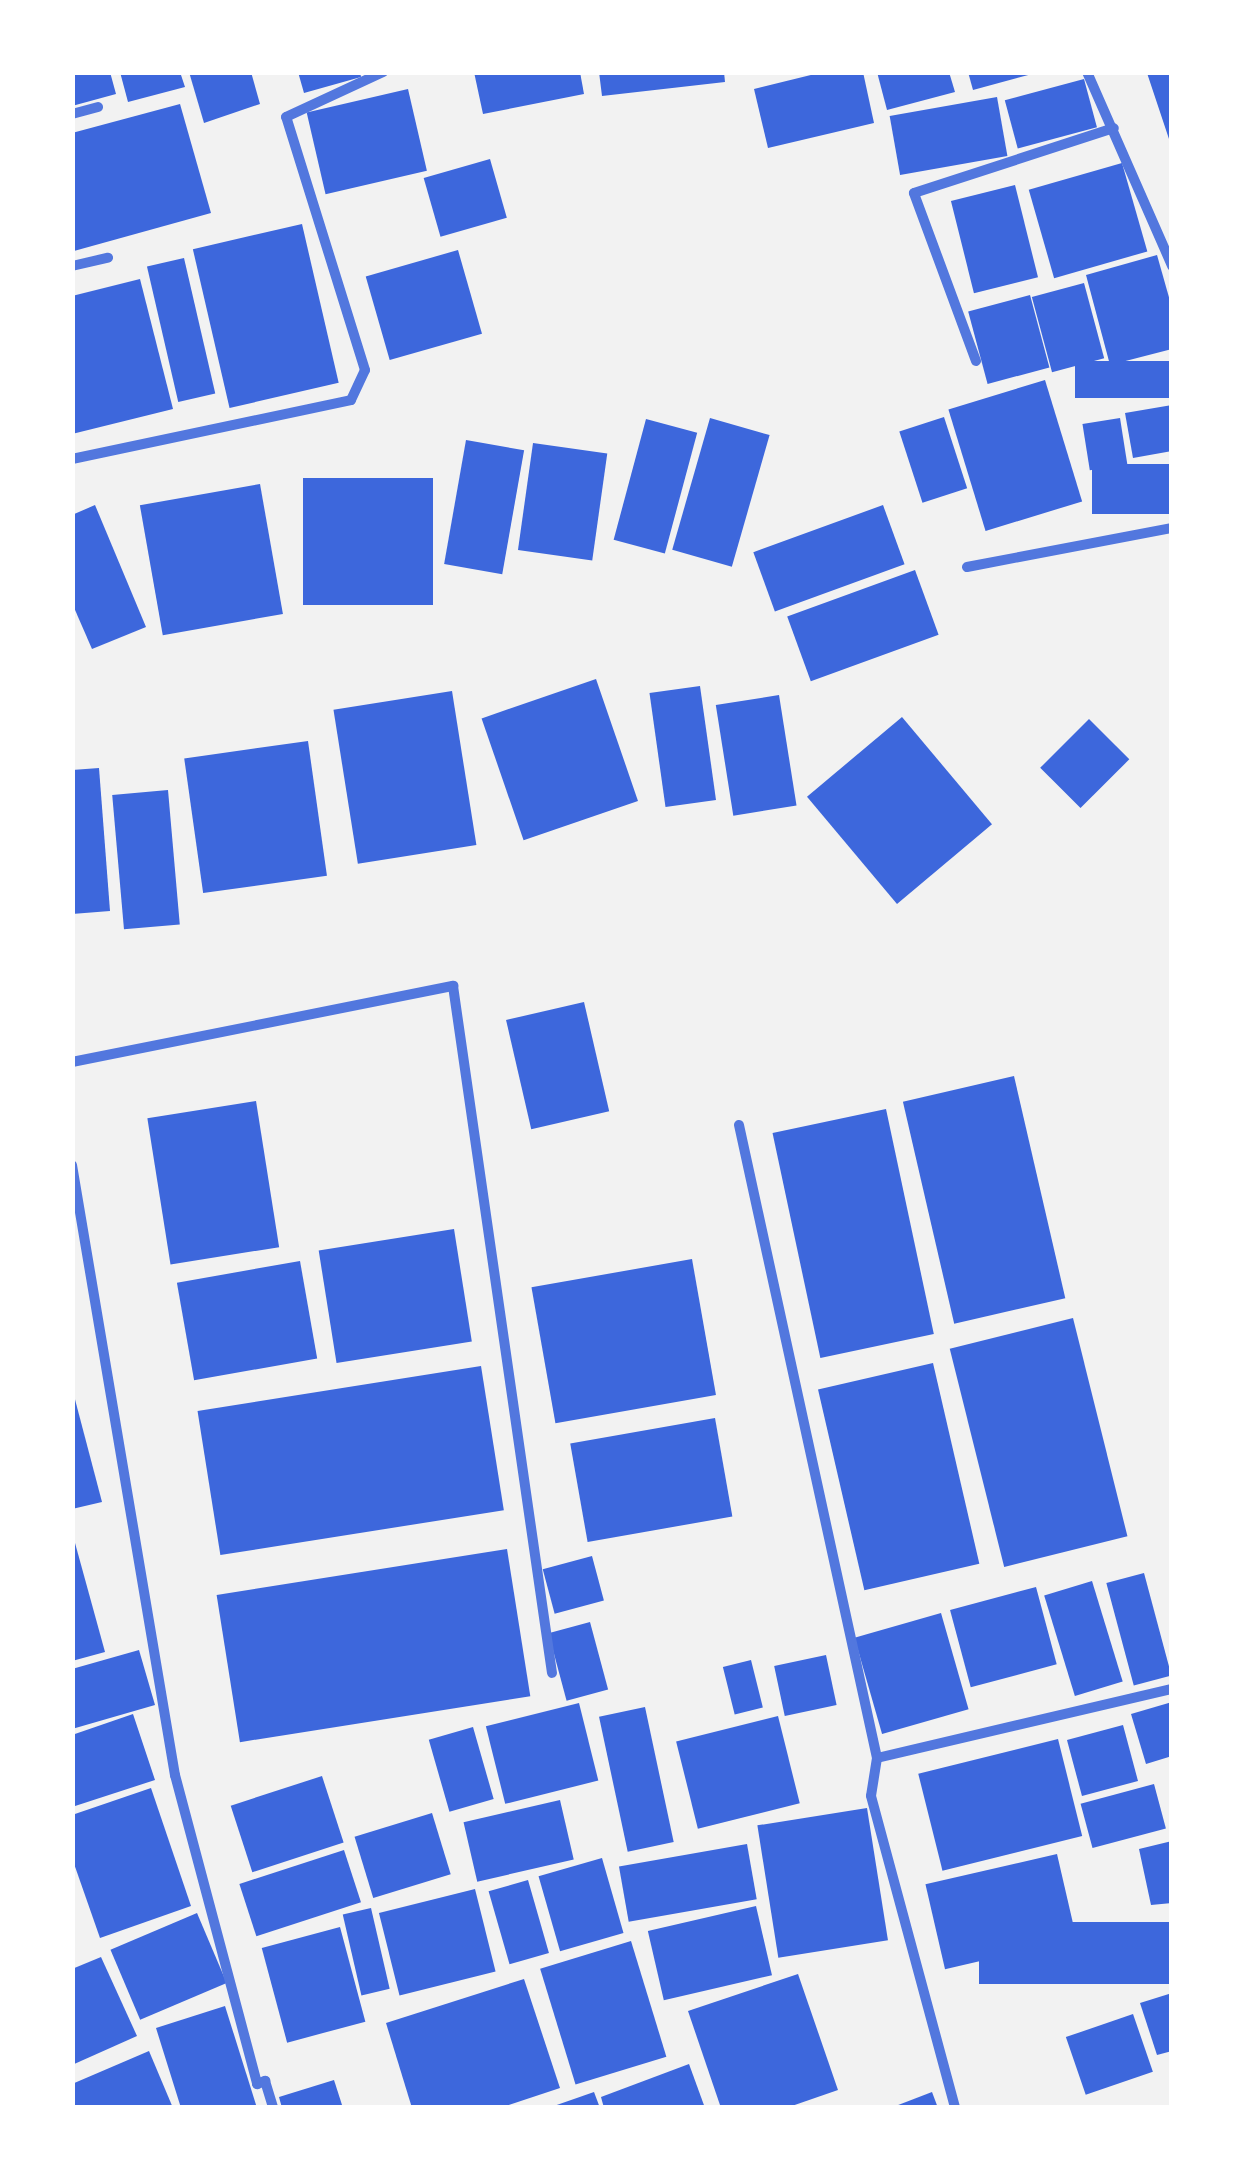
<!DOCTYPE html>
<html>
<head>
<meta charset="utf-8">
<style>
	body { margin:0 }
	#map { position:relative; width:1244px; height:2180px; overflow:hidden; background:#f2f2f2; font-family:Barlow,sans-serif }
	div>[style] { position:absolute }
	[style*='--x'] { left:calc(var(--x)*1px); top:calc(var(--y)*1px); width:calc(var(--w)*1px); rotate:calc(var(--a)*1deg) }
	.building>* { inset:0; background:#3d67dc; transform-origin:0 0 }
	.minor>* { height:10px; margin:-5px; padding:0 5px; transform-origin:5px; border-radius:5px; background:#5277de }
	span { translate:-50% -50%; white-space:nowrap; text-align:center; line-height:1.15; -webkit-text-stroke:8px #fff; paint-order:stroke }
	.frame { position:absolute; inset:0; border:75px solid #fff; pointer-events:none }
</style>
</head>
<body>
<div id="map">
	<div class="building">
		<i style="clip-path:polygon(72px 72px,110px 72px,116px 94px,72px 106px)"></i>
		<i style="clip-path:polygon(120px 72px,180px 72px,185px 87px,128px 102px)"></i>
		<i style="clip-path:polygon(189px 72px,251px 72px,260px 104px,204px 123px)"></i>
		<i style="clip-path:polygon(298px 72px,360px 72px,361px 77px,304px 93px)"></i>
		<i style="clip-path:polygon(474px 72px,580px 72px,584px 94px,483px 114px)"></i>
		<i style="clip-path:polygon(599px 72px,724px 72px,725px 82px,602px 96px)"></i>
		<i style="clip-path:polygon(823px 72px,863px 72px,874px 123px,768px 148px,754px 89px)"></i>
		<i style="clip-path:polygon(877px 72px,949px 72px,955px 92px,887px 110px)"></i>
		<i style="clip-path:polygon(968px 72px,1032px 72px,1032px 74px,973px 90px)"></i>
		<i style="clip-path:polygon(1172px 72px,1172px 138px,1169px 139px,1147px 73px)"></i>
		<i style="left:1084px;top:79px;width:50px;height:82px;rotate:75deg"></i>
		<i style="left:408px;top:89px;width:84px;height:104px;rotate:77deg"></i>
		<i style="left:997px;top:97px;width:60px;height:109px;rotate:80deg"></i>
		<i style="clip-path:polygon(180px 104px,211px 213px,74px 251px,72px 133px)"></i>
		<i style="left:490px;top:159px;width:61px;height:69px;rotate:74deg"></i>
		<i style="left:1122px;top:163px;width:92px;height:97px;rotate:74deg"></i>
		<i style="left:1015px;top:185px;width:95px;height:66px;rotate:76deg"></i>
		<i style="left:302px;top:224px;width:163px;height:112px;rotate:77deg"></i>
		<i style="left:458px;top:250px;width:87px;height:96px;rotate:74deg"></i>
		<i style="clip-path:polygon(1157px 255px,1172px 308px,1172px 349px,1110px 365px,1086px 275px)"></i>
		<i style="left:184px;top:258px;width:139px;height:38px;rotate:77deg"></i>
		<i style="clip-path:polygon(140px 279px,173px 409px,72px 434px,72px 296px)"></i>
		<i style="left:1084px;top:283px;width:78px;height:54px;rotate:75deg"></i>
		<i style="left:1030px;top:295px;width:75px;height:64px;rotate:75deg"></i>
		<i style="left:1172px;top:361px;width:37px;height:97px;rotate:90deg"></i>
		<i style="left:1045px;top:380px;width:127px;height:101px;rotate:73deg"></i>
		<i style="clip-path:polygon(1172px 405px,1172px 451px,1133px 458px,1125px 413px)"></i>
		<i style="left:944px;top:417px;width:75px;height:47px;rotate:72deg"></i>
		<i style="left:710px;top:418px;width:62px;height:137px;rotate:16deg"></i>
		<i style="left:1120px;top:418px;width:47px;height:38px;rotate:81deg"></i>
		<i style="left:646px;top:419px;width:53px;height:125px;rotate:15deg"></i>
		<i style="left:466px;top:440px;width:59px;height:126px;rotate:10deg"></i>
		<i style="left:533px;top:443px;width:75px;height:108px;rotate:8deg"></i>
		<i style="left:1172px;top:464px;width:50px;height:80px;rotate:90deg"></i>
		<i style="left:303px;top:478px;width:130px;height:127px"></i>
		<i style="left:260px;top:484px;width:132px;height:122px;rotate:80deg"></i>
		<i style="clip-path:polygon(95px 505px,146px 627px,92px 649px,72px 603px,72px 515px)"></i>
		<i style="left:883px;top:505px;width:63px;height:138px;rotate:70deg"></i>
		<i style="left:915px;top:570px;width:69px;height:136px;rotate:70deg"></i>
		<i style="left:596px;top:679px;width:129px;height:121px;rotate:71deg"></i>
		<i style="left:700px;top:686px;width:115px;height:51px;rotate:82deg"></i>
		<i style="left:452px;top:691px;width:156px;height:120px;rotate:81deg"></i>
		<i style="left:779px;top:695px;width:112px;height:64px;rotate:81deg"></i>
		<i style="left:902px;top:717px;width:140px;height:124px;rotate:50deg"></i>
		<i style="left:1089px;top:719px;width:57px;height:69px;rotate:45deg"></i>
		<i style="left:308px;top:741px;width:136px;height:125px;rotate:82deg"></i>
		<i style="clip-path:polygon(99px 768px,110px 911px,72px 914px,72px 770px)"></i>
		<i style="left:168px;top:790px;width:135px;height:56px;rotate:85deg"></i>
		<i style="left:584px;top:1002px;width:112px;height:80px;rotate:77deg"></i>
		<i style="left:1014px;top:1076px;width:228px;height:114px;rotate:77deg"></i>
		<i style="left:256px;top:1101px;width:148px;height:110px;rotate:81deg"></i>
		<i style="left:886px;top:1109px;width:230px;height:116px;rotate:78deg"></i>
		<i style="left:454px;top:1229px;width:114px;height:137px;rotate:81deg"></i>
		<i style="left:692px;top:1259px;width:138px;height:163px;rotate:80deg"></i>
		<i style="left:300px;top:1261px;width:99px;height:125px;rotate:80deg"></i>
		<i style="left:1073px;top:1318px;width:225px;height:127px;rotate:76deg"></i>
		<i style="left:933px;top:1363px;width:206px;height:118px;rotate:77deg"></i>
		<i style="left:481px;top:1366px;width:146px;height:287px;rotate:81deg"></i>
		<i style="clip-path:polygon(72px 1388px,102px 1502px,72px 1509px)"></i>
		<i style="left:715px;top:1418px;width:100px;height:147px;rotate:80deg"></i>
		<i style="clip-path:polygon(72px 1532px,105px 1652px,72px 1661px)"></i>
		<i style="left:507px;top:1549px;width:149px;height:294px;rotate:81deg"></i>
		<i style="left:592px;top:1556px;width:46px;height:51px;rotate:75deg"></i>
		<i style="left:1144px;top:1573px;width:106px;height:39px;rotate:75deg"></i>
		<i style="left:1092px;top:1581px;width:105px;height:50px;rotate:73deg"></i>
		<i style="left:1036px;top:1587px;width:80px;height:89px;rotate:75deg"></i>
		<i style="left:941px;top:1613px;width:100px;height:90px;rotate:74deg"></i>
		<i style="left:590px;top:1622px;width:70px;height:43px;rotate:75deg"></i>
		<i style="clip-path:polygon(139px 1650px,155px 1705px,72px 1729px,72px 1669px)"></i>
		<i style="left:826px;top:1655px;width:51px;height:53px;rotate:78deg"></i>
		<i style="left:751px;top:1660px;width:49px;height:29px;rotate:76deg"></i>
		<i style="clip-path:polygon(1172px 1702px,1172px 1756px,1146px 1764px,1131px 1714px)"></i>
		<i style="left:579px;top:1703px;width:80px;height:96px;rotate:76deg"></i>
		<i style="left:645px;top:1707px;width:138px;height:47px;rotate:78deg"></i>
		<i style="clip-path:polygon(133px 1714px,155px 1780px,72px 1807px,72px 1735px)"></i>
		<i style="left:778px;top:1716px;width:90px;height:105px;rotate:76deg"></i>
		<i style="left:1123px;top:1725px;width:58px;height:58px;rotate:75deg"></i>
		<i style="left:473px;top:1727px;width:75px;height:46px;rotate:74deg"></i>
		<i style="left:1058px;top:1739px;width:100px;height:144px;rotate:76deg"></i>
		<i style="left:322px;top:1776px;width:70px;height:96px;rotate:72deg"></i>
		<i style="left:1154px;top:1784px;width:46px;height:76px;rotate:75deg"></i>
		<i style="clip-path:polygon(151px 1788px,191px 1906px,100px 1938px,72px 1858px,72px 1815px)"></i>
		<i style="left:560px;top:1800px;width:61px;height:99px;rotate:77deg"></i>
		<i style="left:867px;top:1808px;width:134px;height:111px;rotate:81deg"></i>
		<i style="left:432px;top:1813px;width:64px;height:81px;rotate:73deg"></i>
		<i style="clip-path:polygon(1172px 1841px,1172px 1903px,1151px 1905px,1139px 1849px)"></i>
		<i style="left:747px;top:1844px;width:56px;height:130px;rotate:80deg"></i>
		<i style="left:344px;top:1850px;width:55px;height:110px;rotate:72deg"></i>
		<i style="left:1057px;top:1854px;width:87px;height:135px;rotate:77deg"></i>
		<i style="left:602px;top:1858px;width:78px;height:66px;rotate:74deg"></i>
		<i style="left:528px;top:1880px;width:76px;height:41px;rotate:74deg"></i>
		<i style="left:475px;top:1889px;width:85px;height:99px;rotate:76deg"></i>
		<i style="left:756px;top:1906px;width:71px;height:111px;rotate:77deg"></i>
		<i style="left:371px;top:1908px;width:83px;height:29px;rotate:77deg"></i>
		<i style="left:197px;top:1913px;width:76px;height:94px;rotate:67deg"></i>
		<i style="left:1172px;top:1922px;width:62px;height:193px;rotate:90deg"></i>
		<i style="left:340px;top:1927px;width:98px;height:81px;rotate:75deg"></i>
		<i style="left:631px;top:1941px;width:121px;height:95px;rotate:73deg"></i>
		<i style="clip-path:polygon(101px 1957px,137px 2036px,72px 2065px,72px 1969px)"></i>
		<i style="clip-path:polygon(798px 1974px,838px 2090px,786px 2108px,721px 2108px,688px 2011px)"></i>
		<i style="clip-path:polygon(524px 1979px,560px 2088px,500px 2108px,412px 2108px,386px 2023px)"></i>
		<i style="clip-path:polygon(1172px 1993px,1172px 2051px,1157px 2055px,1140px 2003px)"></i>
		<i style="clip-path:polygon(225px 2006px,257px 2108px,181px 2108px,156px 2028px)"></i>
		<i style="left:1133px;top:2014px;width:61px;height:71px;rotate:71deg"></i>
		<i style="clip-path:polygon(149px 2051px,173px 2108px,72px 2108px,72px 2084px)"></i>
		<i style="clip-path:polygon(689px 2064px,705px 2108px,604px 2108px,601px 2097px)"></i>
		<i style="clip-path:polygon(334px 2080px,343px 2108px,282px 2108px,279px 2097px)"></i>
		<i style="clip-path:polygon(594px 2092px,600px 2108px,551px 2108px,551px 2107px)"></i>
		<i style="clip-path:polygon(932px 2092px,938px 2108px,893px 2108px,893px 2107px)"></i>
	</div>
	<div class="minor">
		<i style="--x:1087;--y:72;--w:212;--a:66.3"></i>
		<i style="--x:72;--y:114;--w:27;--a:-15"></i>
		<i style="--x:72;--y:266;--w:37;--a:-13"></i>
		<i style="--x:976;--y:361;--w:179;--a:-110.3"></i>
		<i style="--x:914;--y:193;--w:210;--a:-18"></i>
		<i style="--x:72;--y:459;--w:285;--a:-11.9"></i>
		<i style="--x:351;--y:400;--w:33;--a:-65"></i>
		<i style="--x:365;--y:370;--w:265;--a:-107.3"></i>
		<i style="--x:286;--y:117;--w:107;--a:-24.9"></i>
		<i style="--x:967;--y:567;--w:209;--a:-10.8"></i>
		<i style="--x:72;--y:1062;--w:389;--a:-11.3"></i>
		<i style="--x:453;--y:986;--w:694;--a:81.8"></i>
		<i style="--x:739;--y:1125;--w:648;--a:77.7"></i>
		<i style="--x:72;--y:1165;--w:619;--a:80.42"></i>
		<i style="--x:175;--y:1775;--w:320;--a:75.1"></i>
		<i style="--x:257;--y:2084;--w:9;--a:-21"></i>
		<i style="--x:265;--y:2081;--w:28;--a:73"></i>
		<i style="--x:877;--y:1758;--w:38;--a:99"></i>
		<i style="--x:871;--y:1796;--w:323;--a:74.9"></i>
		<i style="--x:877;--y:1758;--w:303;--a:-13.2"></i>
	</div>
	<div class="frame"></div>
</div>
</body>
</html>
